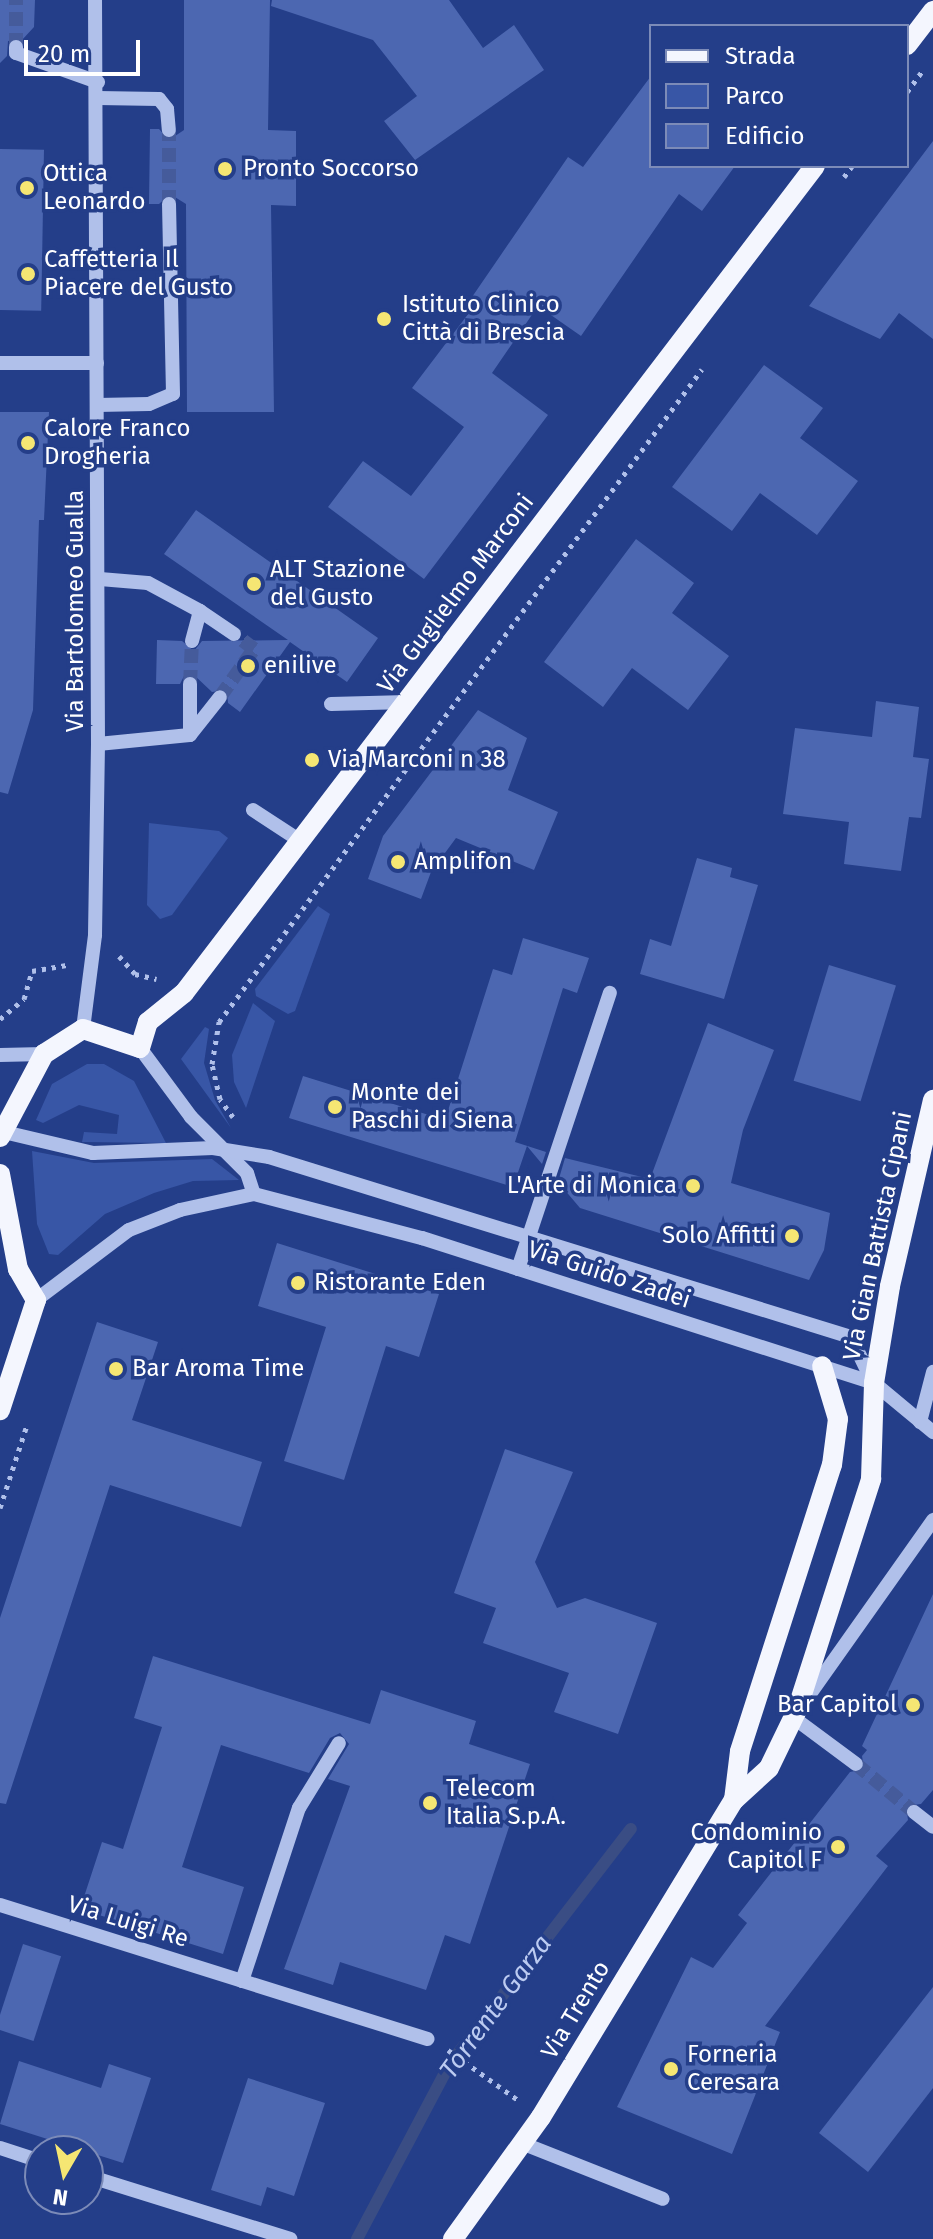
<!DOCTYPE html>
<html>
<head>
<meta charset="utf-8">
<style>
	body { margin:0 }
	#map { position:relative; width:933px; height:2239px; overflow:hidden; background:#243e89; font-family:"Fira Sans",sans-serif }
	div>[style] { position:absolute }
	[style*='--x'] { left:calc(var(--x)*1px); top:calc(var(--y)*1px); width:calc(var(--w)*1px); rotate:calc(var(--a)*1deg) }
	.green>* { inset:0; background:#3856a6 }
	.stream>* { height:12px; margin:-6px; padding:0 6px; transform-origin:6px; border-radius:6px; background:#3a4d84 }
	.building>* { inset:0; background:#4c67b1; transform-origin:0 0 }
	.minor-tunnel>* { height:14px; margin-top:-7px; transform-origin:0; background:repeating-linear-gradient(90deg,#455b9b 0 14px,transparent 0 21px) }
	.path>* { height:5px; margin-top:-2.5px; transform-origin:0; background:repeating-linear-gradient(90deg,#b0c0ea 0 4px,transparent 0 10px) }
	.minor>* { height:14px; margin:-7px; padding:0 7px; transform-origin:7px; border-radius:7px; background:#b0c0ea }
	.major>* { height:20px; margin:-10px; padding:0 10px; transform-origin:10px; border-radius:10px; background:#f4f6fe }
	.dots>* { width:22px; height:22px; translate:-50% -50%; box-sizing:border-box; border:4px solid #243e89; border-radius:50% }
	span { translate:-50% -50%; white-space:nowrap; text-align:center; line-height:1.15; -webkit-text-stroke:7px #243e89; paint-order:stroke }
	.poi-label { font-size:24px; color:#fff }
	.left { translate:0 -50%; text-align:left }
	.right { translate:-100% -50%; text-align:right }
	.street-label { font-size:24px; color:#fff }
	.water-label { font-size:26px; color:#bccbf1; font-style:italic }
	.legend { position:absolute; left:649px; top:24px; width:260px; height:144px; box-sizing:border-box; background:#243e89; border:2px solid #7c8bb8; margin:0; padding:10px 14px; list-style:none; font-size:24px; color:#fff }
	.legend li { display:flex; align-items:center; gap:16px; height:40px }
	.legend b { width:40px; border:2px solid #7c8bb8 }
	.north { position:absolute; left:24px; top:2135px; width:80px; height:80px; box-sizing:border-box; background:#243e89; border:2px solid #7c8bb8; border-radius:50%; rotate:189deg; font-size:22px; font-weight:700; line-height:32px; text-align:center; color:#fff }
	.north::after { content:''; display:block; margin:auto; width:28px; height:36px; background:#f5e673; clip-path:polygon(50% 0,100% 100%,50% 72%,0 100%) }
	.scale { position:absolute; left:24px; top:40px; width:116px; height:36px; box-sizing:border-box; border:4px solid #fff; border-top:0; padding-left:10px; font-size:24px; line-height:28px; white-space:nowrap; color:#fff; -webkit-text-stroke:6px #243e89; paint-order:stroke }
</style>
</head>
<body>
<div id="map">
	<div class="green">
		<i style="clip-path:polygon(149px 823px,219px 831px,228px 838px,172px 915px,160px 919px,147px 905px)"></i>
		<i style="clip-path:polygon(318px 906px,330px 914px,295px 1011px,288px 1014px,256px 996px,255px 989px)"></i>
		<i style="clip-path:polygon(253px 1003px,275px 1021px,246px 1108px,234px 1082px,232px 1055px)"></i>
		<i style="clip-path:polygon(205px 1027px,209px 1029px,204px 1063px,215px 1100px,231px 1128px,181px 1059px)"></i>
		<i style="clip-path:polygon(87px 1064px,104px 1064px,134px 1081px,166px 1143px,82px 1142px,84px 1132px,117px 1134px,119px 1115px,79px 1105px,43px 1123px,36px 1120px,52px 1084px)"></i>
		<i style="clip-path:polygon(32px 1151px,94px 1163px,212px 1159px,239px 1180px,193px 1181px,154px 1193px,105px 1214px,58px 1255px,49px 1254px,37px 1224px)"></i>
	</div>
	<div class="stream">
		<i style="--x:357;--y:2239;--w:197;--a:-62.1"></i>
		<i style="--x:449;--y:2065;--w:298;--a:-52.4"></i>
	</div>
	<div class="building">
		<i style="clip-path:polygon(0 0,35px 0,34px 27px,22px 40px,8px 41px,7px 56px,0 63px)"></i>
		<i style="clip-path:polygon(184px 0,270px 0,268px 130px,296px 131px,296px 206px,271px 205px,274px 412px,187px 412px,186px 204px,170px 194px,159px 204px,149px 204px,150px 129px,159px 129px,169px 140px,184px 130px)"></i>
		<i style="clip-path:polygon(272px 0,449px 0,483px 48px,514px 25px,544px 70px,415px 160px,384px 121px,417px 96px,373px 40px,271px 6px)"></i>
		<i style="clip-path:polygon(651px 76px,651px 166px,735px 166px,702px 211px,679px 194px,581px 336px,538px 306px,492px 373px,548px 415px,424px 579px,328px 507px,363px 461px,411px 496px,464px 427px,412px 388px,478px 301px,472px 297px,568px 157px,583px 167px)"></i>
		<i style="clip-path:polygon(933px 141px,933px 339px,899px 313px,880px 339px,809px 306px)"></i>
		<i style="left:0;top:149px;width:44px;height:161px;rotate:1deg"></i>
		<i style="clip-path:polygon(764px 365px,823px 408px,800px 438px,858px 481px,817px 535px,760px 493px,732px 531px,672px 487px)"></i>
		<i style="clip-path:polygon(0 412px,49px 412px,44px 520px,39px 520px,33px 710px,8px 794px,0 792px)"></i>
		<i style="clip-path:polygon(196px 510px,378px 638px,347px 682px,290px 642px,240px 712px,228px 703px,227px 690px,212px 692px,194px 675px,184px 676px,180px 684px,156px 684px,157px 640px,182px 641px,194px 651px,202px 641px,288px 640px,164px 554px)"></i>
		<i style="clip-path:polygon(636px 539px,694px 583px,672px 613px,729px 656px,688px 710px,632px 668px,603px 707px,544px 662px)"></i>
		<i style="clip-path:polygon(876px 701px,919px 707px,913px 757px,929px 759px,921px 818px,909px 817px,901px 871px,844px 864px,849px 822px,783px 814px,795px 728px,872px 737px)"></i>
		<i style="clip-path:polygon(478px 710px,527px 738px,508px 790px,558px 812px,534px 870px,456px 838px,431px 872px,421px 899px,368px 879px,383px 836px)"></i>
		<i style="clip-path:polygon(697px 858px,732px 868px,730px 877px,758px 885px,724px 999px,640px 974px,650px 939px,671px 946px)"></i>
		<i style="clip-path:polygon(523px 938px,589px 958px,577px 993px,563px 988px,515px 1142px,546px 1152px,542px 1164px,527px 1146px,513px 1187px,289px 1118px,303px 1076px,445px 1120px,493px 969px,512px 975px)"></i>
		<i style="left:829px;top:965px;width:70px;height:121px;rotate:17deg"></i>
		<i style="clip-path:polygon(708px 1023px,774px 1050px,743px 1130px,731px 1183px,830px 1213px,824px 1250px,809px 1280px,580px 1208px,558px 1182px,565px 1158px,650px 1179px)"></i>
		<i style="clip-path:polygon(277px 1243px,439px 1294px,419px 1357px,386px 1346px,344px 1480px,284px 1461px,326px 1327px,258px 1306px)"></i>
		<i style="clip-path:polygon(97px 1322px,158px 1342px,132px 1420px,262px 1462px,241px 1527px,110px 1485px,6px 1804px,0 1803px,0 1618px)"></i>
		<i style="clip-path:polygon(505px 1449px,573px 1472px,535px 1562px,557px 1608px,585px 1598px,657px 1623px,618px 1734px,554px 1712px,569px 1673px,483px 1643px,496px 1608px,454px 1593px)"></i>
		<i style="clip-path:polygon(933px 1594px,933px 1790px,921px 1804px,906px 1806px,908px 1820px,876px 1856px,888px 1866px,765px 2026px,780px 2032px,732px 2154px,617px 2107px,691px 1957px,713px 1968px,747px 1923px,738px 1915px,850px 1772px,864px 1769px,862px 1756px,867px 1750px,862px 1746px)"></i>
		<i style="clip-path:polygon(153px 1656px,370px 1724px,381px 1690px,476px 1721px,469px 1744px,530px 1764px,470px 1944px,445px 1935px,426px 1990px,340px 1962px,333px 1985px,284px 1969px,350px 1786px,328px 1779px,349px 1744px,340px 1733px,330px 1738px,309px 1773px,221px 1745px,182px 1867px,244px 1887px,223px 1954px,80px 1909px,102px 1842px,123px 1849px,162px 1727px,134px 1718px)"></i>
		<i style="left:23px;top:1944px;width:40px;height:89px;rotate:18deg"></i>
		<i style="clip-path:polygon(933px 1987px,933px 2088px,868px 2172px,819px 2133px)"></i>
		<i style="clip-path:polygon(19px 2061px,101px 2088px,109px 2064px,151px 2078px,123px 2163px,0 2124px)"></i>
		<i style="clip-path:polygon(248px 2078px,325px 2103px,294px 2196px,267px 2187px,261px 2206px,211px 2190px)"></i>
	</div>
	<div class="minor-tunnel">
		<i style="--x:16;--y:47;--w:47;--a:-90"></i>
		<i style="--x:169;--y:204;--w:74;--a:-90"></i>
		<i style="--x:190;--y:684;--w:43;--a:-87.3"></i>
		<i style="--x:220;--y:697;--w:59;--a:-54.7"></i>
		<i style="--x:254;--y:649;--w:25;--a:-143"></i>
		<i style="--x:856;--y:1764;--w:75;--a:39.6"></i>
	</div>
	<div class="path">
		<i style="--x:907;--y:92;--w:27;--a:-54"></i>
		<i style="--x:844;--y:177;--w:14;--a:-54"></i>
		<i style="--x:119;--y:956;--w:24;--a:48"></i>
		<i style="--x:135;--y:974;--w:22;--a:13"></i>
		<i style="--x:0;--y:1019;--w:31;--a:-40"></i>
		<i style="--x:24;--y:999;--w:29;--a:-74"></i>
		<i style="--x:32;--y:971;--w:35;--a:-10"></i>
		<i style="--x:233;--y:1117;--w:22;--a:-126"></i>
		<i style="--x:220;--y:1099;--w:36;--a:-103"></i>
		<i style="--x:212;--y:1064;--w:43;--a:-80.5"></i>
		<i style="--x:219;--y:1022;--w:812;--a:-53.51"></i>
		<i style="--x:0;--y:1508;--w:87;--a:-72"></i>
		<i style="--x:448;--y:2050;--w:86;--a:35.5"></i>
	</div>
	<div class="minor">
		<i style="--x:16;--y:47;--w:6;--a:90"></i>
		<i style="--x:16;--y:53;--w:87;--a:19.5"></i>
		<i style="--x:98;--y:98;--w:61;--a:0.9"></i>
		<i style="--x:159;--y:99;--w:13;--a:51"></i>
		<i style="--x:167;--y:109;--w:21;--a:85"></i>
		<i style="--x:0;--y:363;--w:97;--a:0"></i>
		<i style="--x:97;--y:405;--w:52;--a:-1.1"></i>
		<i style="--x:149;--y:404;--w:26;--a:-23"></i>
		<i style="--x:173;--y:394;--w:190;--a:-91.2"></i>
		<i style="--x:100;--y:579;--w:48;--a:4.8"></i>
		<i style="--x:148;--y:583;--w:59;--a:28.3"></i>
		<i style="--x:200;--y:611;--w:31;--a:105"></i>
		<i style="--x:200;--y:611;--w:41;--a:34.1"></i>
		<i style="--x:331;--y:704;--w:76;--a:-1.5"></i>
		<i style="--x:190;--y:735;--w:48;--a:-51.7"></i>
		<i style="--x:98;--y:744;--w:92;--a:-5.6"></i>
		<i style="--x:190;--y:735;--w:51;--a:-90"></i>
		<i style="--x:253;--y:810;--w:55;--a:33.1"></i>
		<i style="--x:83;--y:1029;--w:95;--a:-82.7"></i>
		<i style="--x:95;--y:935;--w:191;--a:-89.1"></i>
		<i style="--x:98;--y:744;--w:744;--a:-90.23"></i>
		<i style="--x:140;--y:1048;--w:86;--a:53.5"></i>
		<i style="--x:191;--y:1117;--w:79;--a:45"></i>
		<i style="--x:247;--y:1173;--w:22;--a:72"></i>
		<i style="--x:0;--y:1055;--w:44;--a:-1.3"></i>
		<i style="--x:0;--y:1131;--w:96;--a:13.3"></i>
		<i style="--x:93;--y:1153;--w:120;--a:-2.4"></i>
		<i style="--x:213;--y:1148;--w:57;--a:9.1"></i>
		<i style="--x:269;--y:1157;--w:609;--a:17.19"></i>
		<i style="--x:851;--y:1337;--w:51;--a:64.4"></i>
		<i style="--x:254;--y:1194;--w:174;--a:14.7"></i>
		<i style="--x:422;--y:1238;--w:475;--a:17.8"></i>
		<i style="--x:874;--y:1383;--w:77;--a:39.7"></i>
		<i style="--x:518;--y:1269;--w:291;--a:-71.6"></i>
		<i style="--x:36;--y:1300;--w:116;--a:-37"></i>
		<i style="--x:129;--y:1230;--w:55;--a:-21.4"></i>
		<i style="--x:180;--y:1210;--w:76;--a:-12.2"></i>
		<i style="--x:920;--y:1422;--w:52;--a:-75.4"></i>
		<i style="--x:805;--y:1701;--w:222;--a:-54.7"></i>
		<i style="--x:794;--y:1718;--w:77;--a:36.6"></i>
		<i style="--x:914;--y:1812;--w:24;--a:38"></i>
		<i style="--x:0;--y:1905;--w:448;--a:17.4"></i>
		<i style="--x:242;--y:1981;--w:182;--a:-71.8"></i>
		<i style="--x:299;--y:1808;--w:76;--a:-58.4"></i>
		<i style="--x:524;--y:2144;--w:149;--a:21.6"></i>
		<i style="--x:0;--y:2148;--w:42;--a:18"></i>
		<i style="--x:88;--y:2176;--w:212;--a:17.3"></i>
	</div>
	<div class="major">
		<i style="--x:907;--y:45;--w:43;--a:-52.6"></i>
		<i style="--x:0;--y:1137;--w:94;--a:-62.1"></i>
		<i style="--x:44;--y:1054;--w:46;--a:-32.7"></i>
		<i style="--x:83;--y:1029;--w:60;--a:18.4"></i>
		<i style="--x:140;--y:1048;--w:27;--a:-73"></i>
		<i style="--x:148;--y:1022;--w:46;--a:-38.9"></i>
		<i style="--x:184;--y:993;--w:1040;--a:-52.66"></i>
		<i style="--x:0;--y:1174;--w:97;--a:79.3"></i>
		<i style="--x:18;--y:1269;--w:36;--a:60"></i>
		<i style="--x:36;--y:1300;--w:116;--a:108.1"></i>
		<i style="--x:734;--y:1800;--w:49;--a:-83"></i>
		<i style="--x:740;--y:1751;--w:300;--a:-72.2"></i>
		<i style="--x:832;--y:1465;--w:46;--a:-82.6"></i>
		<i style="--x:838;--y:1419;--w:55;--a:-106.8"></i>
		<i style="--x:453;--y:2239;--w:150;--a:-54.2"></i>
		<i style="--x:541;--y:2117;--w:371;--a:-58.7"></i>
		<i style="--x:734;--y:1800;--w:47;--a:-42.4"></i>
		<i style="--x:769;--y:1768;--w:64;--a:-64.2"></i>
		<i style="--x:797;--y:1710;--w:243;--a:-72.2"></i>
		<i style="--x:871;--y:1479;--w:96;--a:-88.2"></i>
		<i style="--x:874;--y:1383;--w:98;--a:-80.6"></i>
		<i style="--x:890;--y:1286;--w:191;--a:-77"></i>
	</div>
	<div class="dots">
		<i style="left:225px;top:169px;background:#f5e673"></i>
		<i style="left:27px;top:188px;background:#f5e673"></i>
		<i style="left:28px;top:274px;background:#f5e673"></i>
		<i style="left:384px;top:319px;background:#f5e673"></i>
		<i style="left:28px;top:443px;background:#f5e673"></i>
		<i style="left:254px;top:584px;background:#f5e673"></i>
		<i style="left:248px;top:666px;background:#f5e673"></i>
		<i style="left:312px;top:760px;background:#f5e673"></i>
		<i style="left:398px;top:862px;background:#f5e673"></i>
		<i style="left:335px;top:1107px;background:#f5e673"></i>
		<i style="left:693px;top:1186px;background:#f5e673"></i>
		<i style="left:792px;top:1236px;background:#f5e673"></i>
		<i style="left:298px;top:1283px;background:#f5e673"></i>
		<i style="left:116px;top:1369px;background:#f5e673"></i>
		<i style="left:913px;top:1705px;background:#f5e673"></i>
		<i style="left:430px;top:1803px;background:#f5e673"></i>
		<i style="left:838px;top:1847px;background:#f5e673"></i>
		<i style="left:671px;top:2069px;background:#f5e673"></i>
	</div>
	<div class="poi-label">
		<span class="left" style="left:243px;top:169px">Pronto Soccorso</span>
		<span class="left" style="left:43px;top:188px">Ottica<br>Leonardo</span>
		<span class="left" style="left:44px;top:274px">Caffetteria Il<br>Piacere del Gusto</span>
		<span class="left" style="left:402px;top:319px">Istituto Clinico<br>Città di Brescia</span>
		<span class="left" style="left:44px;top:443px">Calore Franco<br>Drogheria</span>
		<span class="left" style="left:270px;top:584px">ALT Stazione<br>del Gusto</span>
		<span class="left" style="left:264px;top:666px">enilive</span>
		<span class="left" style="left:328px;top:760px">Via Marconi n 38</span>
		<span class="left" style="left:414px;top:862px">Amplifon</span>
		<span class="left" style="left:351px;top:1107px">Monte dei<br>Paschi di Siena</span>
		<span class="right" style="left:677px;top:1186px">L'Arte di Monica</span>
		<span class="right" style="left:776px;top:1236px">Solo Affitti</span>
		<span class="left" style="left:314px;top:1283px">Ristorante Eden</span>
		<span class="left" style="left:132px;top:1369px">Bar Aroma Time</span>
		<span class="right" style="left:897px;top:1705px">Bar Capitol</span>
		<span class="left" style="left:446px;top:1803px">Telecom<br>Italia S.p.A.</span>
		<span class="right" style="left:822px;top:1847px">Condominio<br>Capitol F</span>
		<span class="left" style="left:687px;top:2069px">Forneria<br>Ceresara</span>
	</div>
	<div class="street-label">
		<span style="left:456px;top:594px;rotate:-53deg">Via Guglielmo Marconi</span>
		<span style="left:76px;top:611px;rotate:-90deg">Via Bartolomeo Gualla</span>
		<span style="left:878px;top:1236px;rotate:-78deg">Via Gian Battista Cipani</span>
		<span style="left:609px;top:1275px;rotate:18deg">Via Guido Zadei</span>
		<span style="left:128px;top:1922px;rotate:17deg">Via Luigi Re</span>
		<span style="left:576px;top:2010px;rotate:-59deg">Via Trento</span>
	</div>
	<div class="water-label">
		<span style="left:496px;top:2007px;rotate:-54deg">Torrente Garza</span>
	</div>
	<ul class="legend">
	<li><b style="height:10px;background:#f4f6fe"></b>Strada</li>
	<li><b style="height:22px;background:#3856a6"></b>Parco</li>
	<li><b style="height:22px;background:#4c67b1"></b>Edificio</li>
	</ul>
	<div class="north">N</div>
	<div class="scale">20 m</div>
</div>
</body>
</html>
